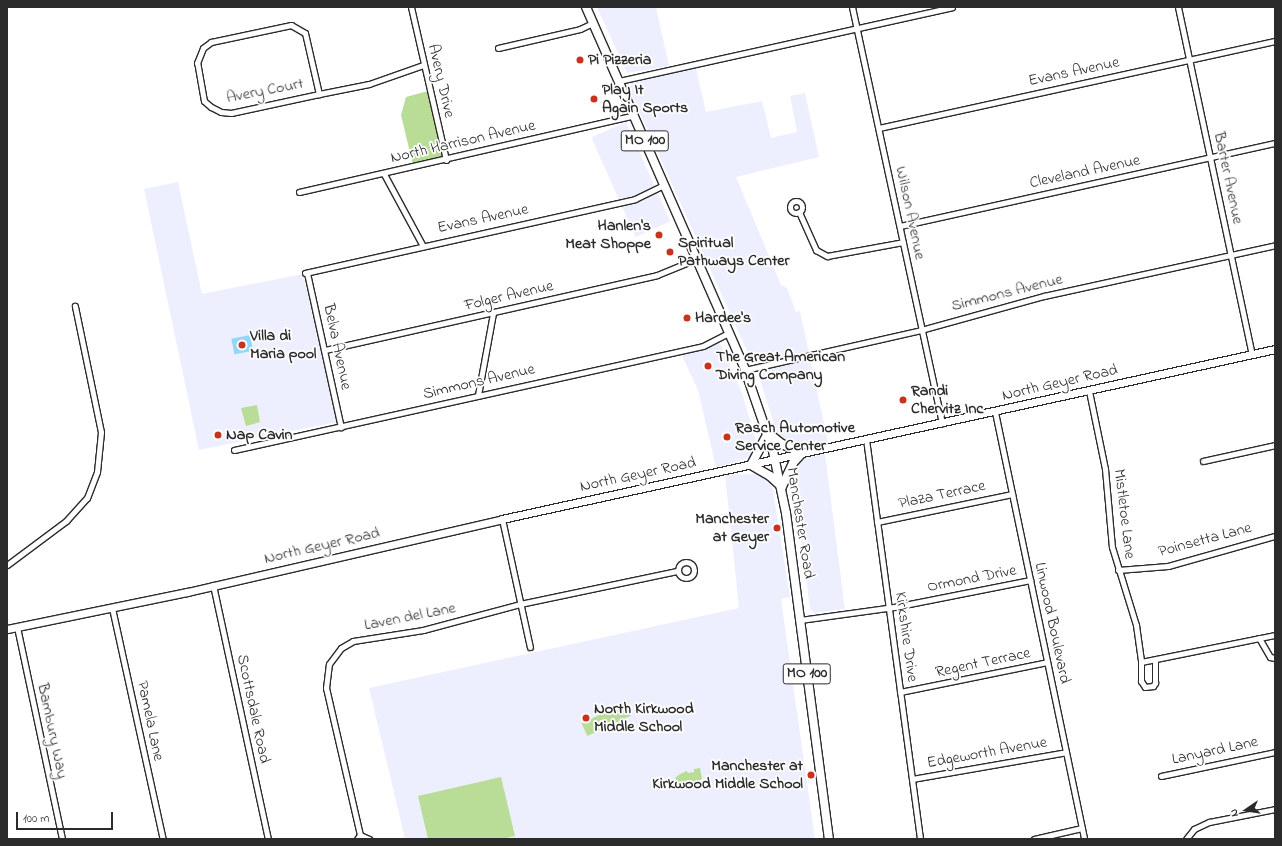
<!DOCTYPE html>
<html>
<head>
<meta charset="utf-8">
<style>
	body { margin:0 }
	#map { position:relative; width:1282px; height:846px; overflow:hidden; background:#fff; font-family:"Indie Flower",sans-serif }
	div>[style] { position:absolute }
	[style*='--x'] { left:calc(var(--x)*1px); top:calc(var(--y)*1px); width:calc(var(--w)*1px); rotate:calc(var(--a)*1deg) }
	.built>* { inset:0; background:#eeeffe; transform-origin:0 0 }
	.green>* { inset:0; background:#b9dd97; transform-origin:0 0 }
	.water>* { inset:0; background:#91d8f2; transform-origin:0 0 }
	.roads { filter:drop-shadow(1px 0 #2b2b2b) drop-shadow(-1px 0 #2b2b2b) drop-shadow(0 1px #2b2b2b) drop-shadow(0 -1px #2b2b2b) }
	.street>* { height:5px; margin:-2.5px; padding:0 2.5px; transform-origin:2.5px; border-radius:2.5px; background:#fff }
	.street>.ring { margin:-2.5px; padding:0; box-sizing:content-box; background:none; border:5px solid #fff; border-radius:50% }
	.secondary>* { height:7px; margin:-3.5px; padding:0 3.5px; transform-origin:3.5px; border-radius:3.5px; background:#fff }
	.primary>* { height:8px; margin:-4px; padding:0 4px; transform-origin:4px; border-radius:4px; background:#fff }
	.dots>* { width:11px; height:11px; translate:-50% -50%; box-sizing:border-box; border:2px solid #fff; border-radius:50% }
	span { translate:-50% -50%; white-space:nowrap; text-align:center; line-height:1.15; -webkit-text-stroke:3.5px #fff; paint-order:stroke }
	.shield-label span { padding:1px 3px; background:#fff; border:1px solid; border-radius:3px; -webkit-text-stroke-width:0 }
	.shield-label { font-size:15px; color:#2b2b2b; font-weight:700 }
	.poi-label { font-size:16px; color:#2b2b2b; font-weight:700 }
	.left { translate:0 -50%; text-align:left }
	.right { translate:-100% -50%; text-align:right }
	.street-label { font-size:16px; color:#2b2b2b }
	.frame { position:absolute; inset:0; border:8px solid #2b2b2b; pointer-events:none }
	.north { position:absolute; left:1226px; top:790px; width:40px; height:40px; -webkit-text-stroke:3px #fff; paint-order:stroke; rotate:257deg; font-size:11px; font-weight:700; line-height:16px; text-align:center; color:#2b2b2b }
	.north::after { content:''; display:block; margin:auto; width:14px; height:18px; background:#2b2b2b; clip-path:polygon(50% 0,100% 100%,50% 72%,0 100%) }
	.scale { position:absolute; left:16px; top:812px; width:97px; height:18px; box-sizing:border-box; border:2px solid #2b2b2b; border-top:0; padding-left:5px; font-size:12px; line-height:14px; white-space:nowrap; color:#2b2b2b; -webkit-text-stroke:3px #fff; paint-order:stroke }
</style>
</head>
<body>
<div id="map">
	<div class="built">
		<i style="clip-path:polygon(597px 7px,656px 7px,669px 66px,627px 73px)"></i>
		<i style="clip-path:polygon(696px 68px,706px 112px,762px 101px,771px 138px,797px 132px,790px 96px,805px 93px,819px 157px,736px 177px,781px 285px,787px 288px,796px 312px,800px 311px,809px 353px,758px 364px,752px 362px,630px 91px,631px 81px)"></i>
		<i style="left:626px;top:122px;width:109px;height:38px;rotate:66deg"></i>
		<i style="clip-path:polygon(178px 182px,202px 294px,303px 274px,337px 422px,199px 450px,144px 189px)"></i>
		<i style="clip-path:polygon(717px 342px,721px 345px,742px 393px,756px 441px,750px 457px,716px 468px,698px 390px,681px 354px)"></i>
		<i style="clip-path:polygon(810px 359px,828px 442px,791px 445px,777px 433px,758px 374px,762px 369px)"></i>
		<i style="clip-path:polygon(825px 454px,845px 609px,814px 613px,810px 609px,792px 469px,799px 459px)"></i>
		<i style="clip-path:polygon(756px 474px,769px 480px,773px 491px,790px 597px,781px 599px,815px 839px,405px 839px,369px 688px,739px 608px,725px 475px)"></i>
	</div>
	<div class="green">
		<i style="clip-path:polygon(428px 91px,444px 158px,413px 165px,401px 115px,406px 97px)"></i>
		<i style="clip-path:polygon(257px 405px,260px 422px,246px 426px,241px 408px)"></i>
		<i style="left:625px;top:703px;width:14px;height:48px;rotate:65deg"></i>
		<i style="clip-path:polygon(700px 768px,702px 779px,684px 788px,681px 781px,678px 783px,675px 778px,680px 774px,687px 771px,688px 773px,694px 772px,694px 769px)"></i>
		<i style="clip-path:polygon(501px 777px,515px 836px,502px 839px,428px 839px,418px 796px)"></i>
	</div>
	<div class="water">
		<i style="left:250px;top:335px;width:16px;height:19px;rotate:79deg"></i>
	</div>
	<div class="roads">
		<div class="street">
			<i style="--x:411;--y:7;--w:157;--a:77.1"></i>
			<i style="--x:852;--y:7;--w:426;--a:77.8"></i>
			<i style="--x:1178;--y:7;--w:355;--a:78"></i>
			<i style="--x:291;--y:25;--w:16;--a:30"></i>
			<i style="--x:305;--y:33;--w:63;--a:77.1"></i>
			<i style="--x:319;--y:94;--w:90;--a:167.8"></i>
			<i style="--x:231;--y:113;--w:10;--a:-174"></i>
			<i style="--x:221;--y:112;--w:11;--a:-153"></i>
			<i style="--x:211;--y:107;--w:9;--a:-139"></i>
			<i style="--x:204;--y:101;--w:39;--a:-100"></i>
			<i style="--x:197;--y:63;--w:16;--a:-68"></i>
			<i style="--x:203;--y:48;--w:10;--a:-37"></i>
			<i style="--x:211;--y:42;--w:82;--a:-12"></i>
			<i style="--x:498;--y:48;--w:84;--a:-13"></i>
			<i style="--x:580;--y:29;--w:14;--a:-25"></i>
			<i style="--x:619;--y:81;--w:341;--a:-12.5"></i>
			<i style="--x:319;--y:94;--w:51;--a:-11.3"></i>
			<i style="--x:369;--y:84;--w:57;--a:-19.4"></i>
			<i style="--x:879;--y:128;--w:405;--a:-12.4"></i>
			<i style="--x:384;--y:174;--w:82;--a:61.6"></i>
			<i style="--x:299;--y:192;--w:344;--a:-12.9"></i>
			<i class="ring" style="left:790px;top:201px;width:7px;height:7px"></i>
			<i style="--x:799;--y:212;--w:42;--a:65.9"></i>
			<i style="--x:816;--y:250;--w:13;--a:29"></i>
			<i style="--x:827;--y:256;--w:77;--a:-10.4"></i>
			<i style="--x:900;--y:226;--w:384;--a:-12.5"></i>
			<i style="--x:305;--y:273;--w:338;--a:-12.6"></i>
			<i style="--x:635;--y:199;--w:32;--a:-26"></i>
			<i style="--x:307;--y:273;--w:158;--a:77.6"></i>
			<i style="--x:325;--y:350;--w:340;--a:-12.7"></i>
			<i style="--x:657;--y:275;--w:42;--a:-22.3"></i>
			<i style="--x:745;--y:370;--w:180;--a:-12.8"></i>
			<i style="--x:921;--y:330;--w:128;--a:-15.5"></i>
			<i style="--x:1044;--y:296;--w:237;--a:-12.4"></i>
			<i style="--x:1089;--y:391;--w:80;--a:78.4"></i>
			<i style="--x:1105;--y:469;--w:78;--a:84.9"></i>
			<i style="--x:1112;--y:547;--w:82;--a:72.9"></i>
			<i style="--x:1136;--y:625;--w:37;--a:82"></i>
			<i style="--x:1141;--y:662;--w:19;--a:90"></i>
			<i style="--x:1141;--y:681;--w:7;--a:56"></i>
			<i style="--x:1145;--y:687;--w:8;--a:-7"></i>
			<i style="--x:1153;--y:686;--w:4;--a:-56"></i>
			<i style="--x:1155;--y:683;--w:23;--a:-90"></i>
			<i style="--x:478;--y:395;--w:83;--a:-79.6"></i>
			<i style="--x:995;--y:412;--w:436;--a:78.2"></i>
			<i style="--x:866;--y:439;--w:404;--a:82.3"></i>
			<i style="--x:234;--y:450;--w:480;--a:-12.5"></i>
			<i style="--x:703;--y:346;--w:28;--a:-27"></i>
			<i style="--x:1203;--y:461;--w:74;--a:-12.5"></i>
			<i style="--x:502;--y:519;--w:131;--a:77.7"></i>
			<i style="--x:877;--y:522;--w:138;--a:-11.7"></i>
			<i class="ring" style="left:678px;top:562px;width:11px;height:11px"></i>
			<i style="--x:7;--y:565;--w:74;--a:-36.7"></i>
			<i style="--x:66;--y:521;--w:31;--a:-48"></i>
			<i style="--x:87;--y:498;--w:28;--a:-69"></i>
			<i style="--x:97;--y:472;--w:40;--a:-84.3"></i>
			<i style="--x:101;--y:432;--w:129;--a:-101.7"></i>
			<i style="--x:1118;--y:570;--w:50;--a:-4.6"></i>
			<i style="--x:1168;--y:566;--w:111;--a:-15.7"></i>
			<i style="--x:213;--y:585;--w:260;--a:77.8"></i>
			<i style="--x:112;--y:608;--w:237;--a:77.6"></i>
			<i style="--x:800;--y:620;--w:95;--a:-7.9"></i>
			<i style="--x:894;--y:607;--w:139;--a:-11.2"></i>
			<i style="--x:17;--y:627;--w:217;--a:78"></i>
			<i style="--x:1259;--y:638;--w:22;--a:60"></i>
			<i style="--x:1270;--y:657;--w:5;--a:11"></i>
			<i style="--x:1141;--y:662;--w:137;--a:-11.4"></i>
			<i style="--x:900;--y:692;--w:150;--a:-11.5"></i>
			<i style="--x:1161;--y:776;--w:116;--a:-11.9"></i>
			<i style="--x:912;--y:779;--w:156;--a:-9.9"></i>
			<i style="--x:360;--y:835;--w:10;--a:24"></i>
			<i style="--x:357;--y:839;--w:5;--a:-53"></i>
			<i style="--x:360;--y:835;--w:151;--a:-103"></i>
			<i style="--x:326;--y:688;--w:24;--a:-83"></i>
			<i style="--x:329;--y:664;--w:20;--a:-53"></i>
			<i style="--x:341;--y:648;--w:14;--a:-30"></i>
			<i style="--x:353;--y:641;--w:71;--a:-8.9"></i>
			<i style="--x:423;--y:630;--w:100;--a:-15"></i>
			<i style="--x:520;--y:604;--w:159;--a:-11.9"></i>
			<i style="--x:1034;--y:839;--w:49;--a:-12.9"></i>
			<i style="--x:1186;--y:839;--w:13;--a:-51"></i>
			<i style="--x:1194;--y:829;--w:17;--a:-25"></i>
			<i style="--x:1209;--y:822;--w:67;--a:-11.1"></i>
		</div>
		<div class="secondary">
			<i style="--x:7;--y:629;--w:184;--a:-11.6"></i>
			<i style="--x:187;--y:592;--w:323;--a:-13"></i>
			<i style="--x:502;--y:519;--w:791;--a:-12.4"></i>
		</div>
		<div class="primary">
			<i style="--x:586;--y:7;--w:396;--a:66.3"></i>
			<i style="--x:745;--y:370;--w:86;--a:70.9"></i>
			<i style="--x:773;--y:451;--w:63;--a:78.2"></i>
			<i style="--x:786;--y:513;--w:329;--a:82.5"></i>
			<i style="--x:768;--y:433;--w:18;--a:38"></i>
			<i style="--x:782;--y:444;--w:22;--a:24"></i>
			<i style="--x:802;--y:453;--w:13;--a:132"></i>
			<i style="--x:793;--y:463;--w:26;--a:115"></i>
			<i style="--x:768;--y:433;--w:36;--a:118"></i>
			<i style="--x:751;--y:465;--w:22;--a:30"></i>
			<i style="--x:770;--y:476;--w:16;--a:43"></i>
		</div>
	</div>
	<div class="dots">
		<i style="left:580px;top:60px;background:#c8321e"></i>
		<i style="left:594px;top:99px;background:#c8321e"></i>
		<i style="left:659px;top:235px;background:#c8321e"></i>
		<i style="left:670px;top:252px;background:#c8321e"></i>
		<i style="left:687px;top:318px;background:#c8321e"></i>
		<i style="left:242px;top:345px;background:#c8321e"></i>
		<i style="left:708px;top:366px;background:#c8321e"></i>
		<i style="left:903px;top:400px;background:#c8321e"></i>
		<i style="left:218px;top:435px;background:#c8321e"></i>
		<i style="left:727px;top:437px;background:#c8321e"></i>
		<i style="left:777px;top:528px;background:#c8321e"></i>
		<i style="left:586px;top:718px;background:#c8321e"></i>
		<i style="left:811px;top:775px;background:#c8321e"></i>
	</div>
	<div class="shield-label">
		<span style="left:645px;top:141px">MO 100</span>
		<span style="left:807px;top:674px">MO 100</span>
	</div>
	<div class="poi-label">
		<span class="left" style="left:588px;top:60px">Pi Pizzeria</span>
		<span class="left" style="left:602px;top:99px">Play It<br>Again Sports</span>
		<span class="right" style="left:651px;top:235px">Hanlen's<br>Meat Shoppe</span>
		<span class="left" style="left:678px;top:252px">Spiritual<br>Pathways Center</span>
		<span class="left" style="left:695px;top:318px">Hardee's</span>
		<span class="left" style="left:250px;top:345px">Villa di<br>Maria pool</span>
		<span class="left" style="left:716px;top:366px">The Great American<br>Diving Company</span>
		<span class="left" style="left:911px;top:400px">Randi<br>Chervitz Inc</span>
		<span class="left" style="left:735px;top:437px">Rasch Automotive<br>Service Center</span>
		<span class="left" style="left:226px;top:435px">Nap Cavin</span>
		<span class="right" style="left:769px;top:528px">Manchester<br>at Geyer</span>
		<span class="left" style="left:594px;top:718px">North Kirkwood<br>Middle School</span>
		<span class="right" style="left:803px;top:775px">Manchester at<br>Kirkwood Middle School</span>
	</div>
	<div class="street-label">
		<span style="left:1074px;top:72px;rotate:-12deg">Evans Avenue</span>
		<span style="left:441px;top:81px;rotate:77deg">Avery Drive</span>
		<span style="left:265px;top:91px;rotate:-11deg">Avery Court</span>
		<span style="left:463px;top:142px;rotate:-13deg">North Harrison Avenue</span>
		<span style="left:1085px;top:172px;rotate:-12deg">Cleveland Avenue</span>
		<span style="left:1228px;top:178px;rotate:78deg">Barter Avenue</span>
		<span style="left:910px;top:213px;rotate:78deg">Wilson Avenue</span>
		<span style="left:483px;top:219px;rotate:-12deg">Evans Avenue</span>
		<span style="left:1007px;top:293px;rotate:-14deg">Simmons Avenue</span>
		<span style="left:509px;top:296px;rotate:-13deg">Folger Avenue</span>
		<span style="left:337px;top:347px;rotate:78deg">Belva Avenue</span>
		<span style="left:479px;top:382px;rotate:-13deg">Simmons Avenue</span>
		<span style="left:1060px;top:383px;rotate:-13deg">North Geyer Road</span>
		<span style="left:638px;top:475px;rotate:-12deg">North Geyer Road</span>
		<span style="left:942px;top:495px;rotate:-12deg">Plaza Terrace</span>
		<span style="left:1124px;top:514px;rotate:83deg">Mistletoe Lane</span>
		<span style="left:800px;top:523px;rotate:81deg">Manchester Road</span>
		<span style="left:1205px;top:540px;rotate:-15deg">Poinsetta Lane</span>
		<span style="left:322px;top:546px;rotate:-13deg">North Geyer Road</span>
		<span style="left:972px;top:579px;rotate:-11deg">Ormond Drive</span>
		<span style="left:410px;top:617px;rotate:-11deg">Laven del Lane</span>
		<span style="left:1052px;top:623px;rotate:78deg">Linwood Boulevard</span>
		<span style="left:906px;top:637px;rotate:82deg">Kirkshire Drive</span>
		<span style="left:983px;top:663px;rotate:-12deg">Regent Terrace</span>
		<span style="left:253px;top:709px;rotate:78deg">Scottsdale Road</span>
		<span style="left:150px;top:721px;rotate:78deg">Pamela Lane</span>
		<span style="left:52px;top:731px;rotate:78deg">Bambury Way</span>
		<span style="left:1215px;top:751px;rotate:-12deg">Lanyard Lane</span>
		<span style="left:987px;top:753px;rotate:-10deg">Edgeworth Avenue</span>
	</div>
	<div class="frame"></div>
	<div class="north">N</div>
	<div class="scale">100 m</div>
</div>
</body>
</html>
